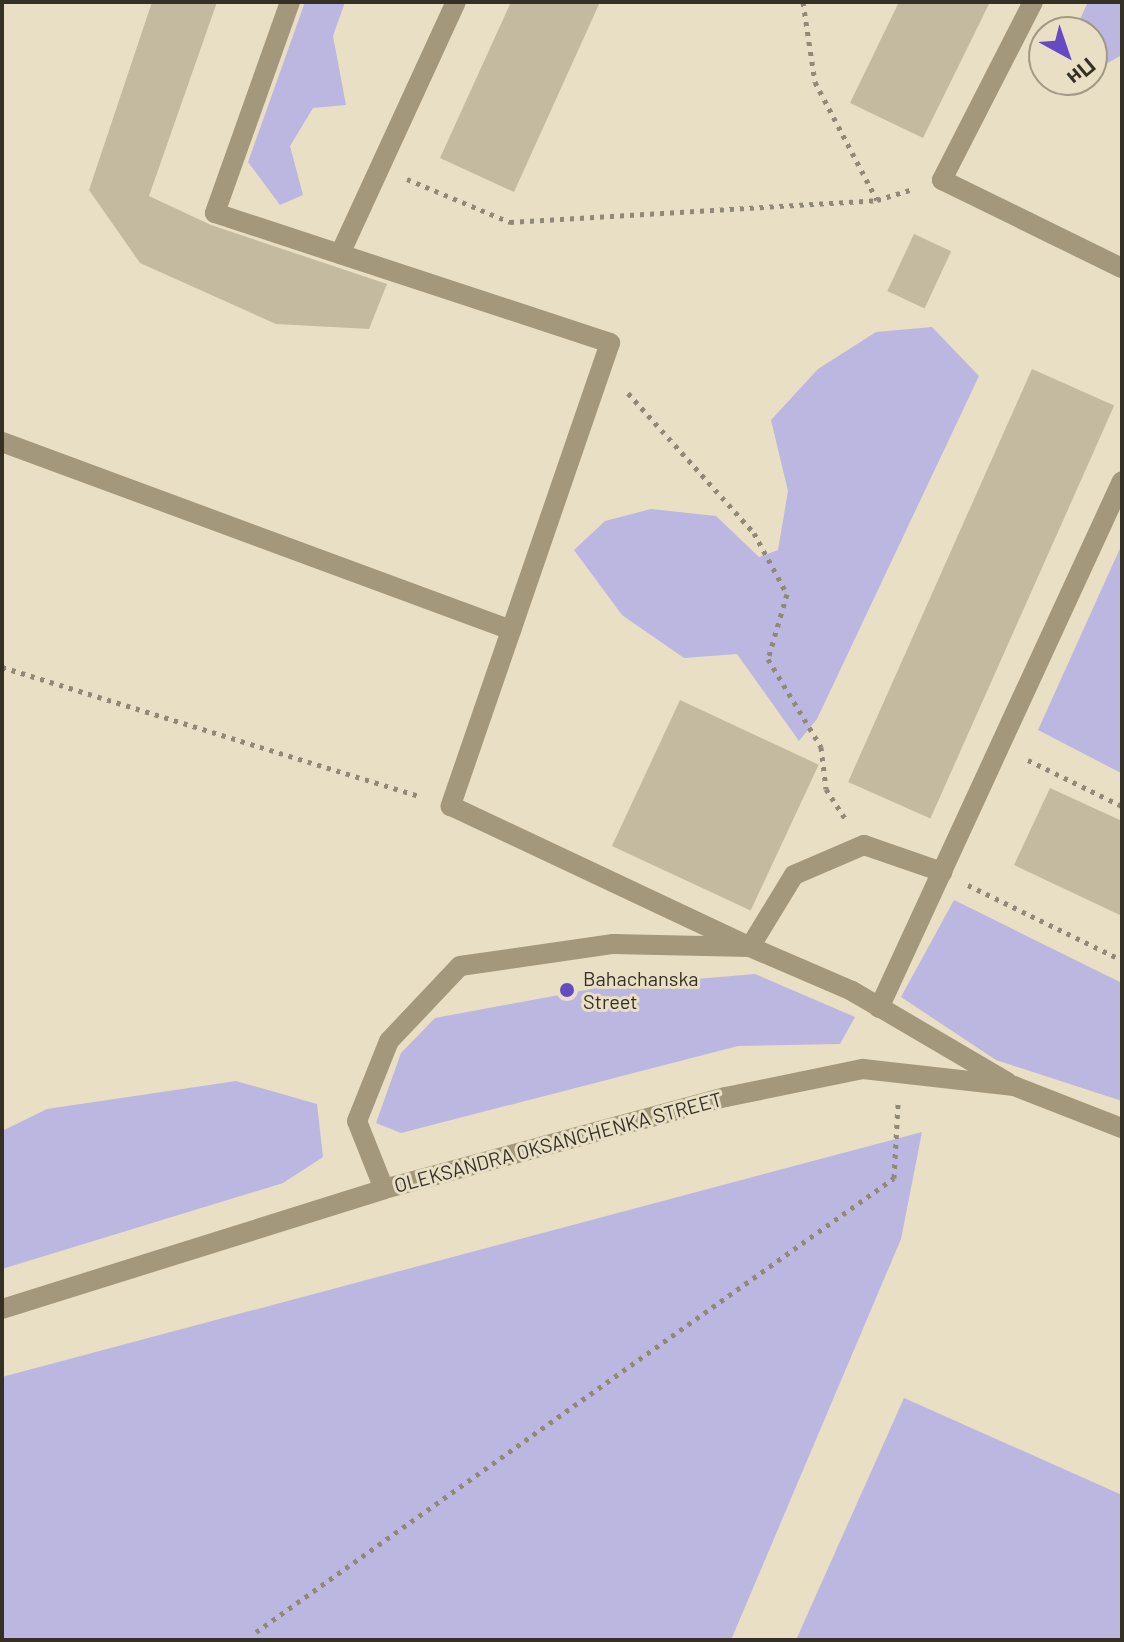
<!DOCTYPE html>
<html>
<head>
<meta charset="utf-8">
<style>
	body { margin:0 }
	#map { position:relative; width:1124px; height:1642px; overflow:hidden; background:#e9dfc4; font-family:Barlow,sans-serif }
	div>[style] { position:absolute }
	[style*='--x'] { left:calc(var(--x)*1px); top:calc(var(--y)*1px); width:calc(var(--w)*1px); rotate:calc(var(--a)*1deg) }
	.green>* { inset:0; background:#bbb7e1 }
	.building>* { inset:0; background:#c4baa0; transform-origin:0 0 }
	.path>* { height:5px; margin-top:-2.5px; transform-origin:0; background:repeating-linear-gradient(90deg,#908977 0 4px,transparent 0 10px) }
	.lane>* { height:20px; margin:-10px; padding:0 10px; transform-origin:10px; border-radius:10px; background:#a3987b }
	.street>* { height:20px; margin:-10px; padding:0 10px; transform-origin:10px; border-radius:10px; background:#a3987b }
	.dots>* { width:22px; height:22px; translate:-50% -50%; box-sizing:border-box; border:4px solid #e9dfc4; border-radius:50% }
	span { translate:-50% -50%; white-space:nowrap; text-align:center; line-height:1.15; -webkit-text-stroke:6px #e9dfc4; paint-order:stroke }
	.poi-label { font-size:20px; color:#343026 }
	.left { translate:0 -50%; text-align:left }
	.street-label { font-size:20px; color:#343026 }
	.frame { position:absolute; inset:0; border:4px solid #343026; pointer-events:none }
	.north { position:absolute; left:1028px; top:16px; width:80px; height:80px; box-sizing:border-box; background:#e9dfc4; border:2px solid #a19985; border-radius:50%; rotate:140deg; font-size:22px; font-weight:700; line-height:32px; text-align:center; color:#343026 }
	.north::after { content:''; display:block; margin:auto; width:28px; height:36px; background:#664ac3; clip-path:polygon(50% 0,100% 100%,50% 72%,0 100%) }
</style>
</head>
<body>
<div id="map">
	<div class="green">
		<i style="clip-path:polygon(305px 2px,345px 2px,333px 36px,346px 105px,313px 108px,290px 146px,303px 195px,280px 205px,248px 162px)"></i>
		<i style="clip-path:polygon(1088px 2px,1122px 2px,1122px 55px,1106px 64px,1092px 59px,1092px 32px,1074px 32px)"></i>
		<i style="clip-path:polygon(932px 327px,979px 376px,817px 719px,799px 741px,737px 654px,684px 658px,622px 615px,574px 550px,605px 521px,651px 509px,716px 516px,759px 557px,778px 550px,788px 491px,771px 420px,818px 369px,876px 332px)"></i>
		<i style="clip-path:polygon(1122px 544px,1122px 772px,1121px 773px,1038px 730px)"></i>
		<i style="clip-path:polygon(954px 900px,1122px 983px,1122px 1101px,996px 1060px,901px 997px)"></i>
		<i style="clip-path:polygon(755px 974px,855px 1017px,840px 1044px,738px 1046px,401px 1133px,376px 1123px,401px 1053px,435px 1018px,602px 987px)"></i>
		<i style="clip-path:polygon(236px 1081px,317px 1104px,323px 1157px,283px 1183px,2px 1269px,2px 1131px,47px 1109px)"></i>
		<i style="clip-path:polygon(922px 1132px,901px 1239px,731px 1640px,2px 1640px,2px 1377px)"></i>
		<i style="clip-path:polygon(904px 1398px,1122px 1495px,1122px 1640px,796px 1640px)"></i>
	</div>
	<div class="building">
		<i style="clip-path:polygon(152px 2px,217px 2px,149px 196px,211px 225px,387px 284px,369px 329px,276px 324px,140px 263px,89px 190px)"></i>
		<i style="clip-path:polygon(511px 2px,600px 2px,514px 192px,440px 158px)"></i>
		<i style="clip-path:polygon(899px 2px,990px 2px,923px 138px,850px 103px)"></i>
		<i style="left:914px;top:234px;width:41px;height:63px;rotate:25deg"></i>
		<i style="left:1032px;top:369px;width:90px;height:452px;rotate:24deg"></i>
		<i style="left:680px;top:700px;width:153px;height:161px;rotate:25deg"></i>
		<i style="clip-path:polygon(1050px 788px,1122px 821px,1122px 916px,1014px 865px)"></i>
	</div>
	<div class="path">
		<i style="--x:803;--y:2;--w:81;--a:81.5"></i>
		<i style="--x:815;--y:82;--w:133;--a:62.3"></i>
		<i style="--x:407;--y:179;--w:112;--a:22.7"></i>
		<i style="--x:510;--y:222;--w:368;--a:-3.4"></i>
		<i style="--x:877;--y:200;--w:39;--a:-17"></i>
		<i style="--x:628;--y:393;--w:188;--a:48"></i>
		<i style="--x:754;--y:533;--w:69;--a:61.6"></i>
		<i style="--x:787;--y:594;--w:68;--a:106.3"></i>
		<i style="--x:768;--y:659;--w:103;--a:58.9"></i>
		<i style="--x:821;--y:747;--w:42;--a:83.2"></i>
		<i style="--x:826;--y:789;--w:35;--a:57"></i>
		<i style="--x:2;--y:667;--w:437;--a:17.2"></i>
		<i style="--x:1028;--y:760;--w:105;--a:26.1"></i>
		<i style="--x:968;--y:885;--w:171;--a:26"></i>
		<i style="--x:256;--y:1632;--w:783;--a:-35.44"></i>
		<i style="--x:894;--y:1178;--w:74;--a:-86.9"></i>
	</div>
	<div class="lane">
		<i style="--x:290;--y:2;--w:224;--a:109.6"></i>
		<i style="--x:215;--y:213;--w:416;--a:18.2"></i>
		<i style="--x:610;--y:343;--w:490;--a:109"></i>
		<i style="--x:451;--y:806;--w:331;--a:25.2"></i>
		<i style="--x:750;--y:947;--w:84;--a:-58.6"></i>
		<i style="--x:794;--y:875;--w:76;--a:-23.2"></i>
		<i style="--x:864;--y:845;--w:83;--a:19.1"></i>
		<i style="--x:1033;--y:2;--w:200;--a:117.1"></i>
		<i style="--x:942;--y:180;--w:200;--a:26.1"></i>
		<i style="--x:340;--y:254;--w:277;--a:-65.3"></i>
		<i style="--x:2;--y:442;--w:543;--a:20.27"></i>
		<i style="--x:879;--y:1008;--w:580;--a:-65.25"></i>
	</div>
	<div class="street">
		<i style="--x:384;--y:1189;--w:73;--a:-111.7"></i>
		<i style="--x:357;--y:1121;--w:86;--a:-68.2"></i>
		<i style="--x:389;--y:1041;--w:103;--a:-46.6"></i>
		<i style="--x:460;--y:966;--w:155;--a:-8.2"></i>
		<i style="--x:613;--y:944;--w:137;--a:1.3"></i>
		<i style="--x:750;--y:947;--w:111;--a:23.3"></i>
		<i style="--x:852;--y:991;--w:180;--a:30.4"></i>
		<i style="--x:2;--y:1309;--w:400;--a:-17.4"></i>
		<i style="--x:384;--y:1189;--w:354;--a:-15.1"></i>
		<i style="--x:726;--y:1097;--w:140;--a:-11.6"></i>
		<i style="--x:863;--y:1069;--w:152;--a:6.4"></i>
		<i style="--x:1014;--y:1086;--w:116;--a:21.3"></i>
	</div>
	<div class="dots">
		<i style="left:567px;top:990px;background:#664ac3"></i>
	</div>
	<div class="poi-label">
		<span class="left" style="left:583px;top:990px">Bahachanska<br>Street</span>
	</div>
	<div class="street-label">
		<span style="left:558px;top:1142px;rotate:-15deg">OLEKSANDRA OKSANCHENKA STREET</span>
	</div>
	<div class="frame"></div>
	<div class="north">Пн</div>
</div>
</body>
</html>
